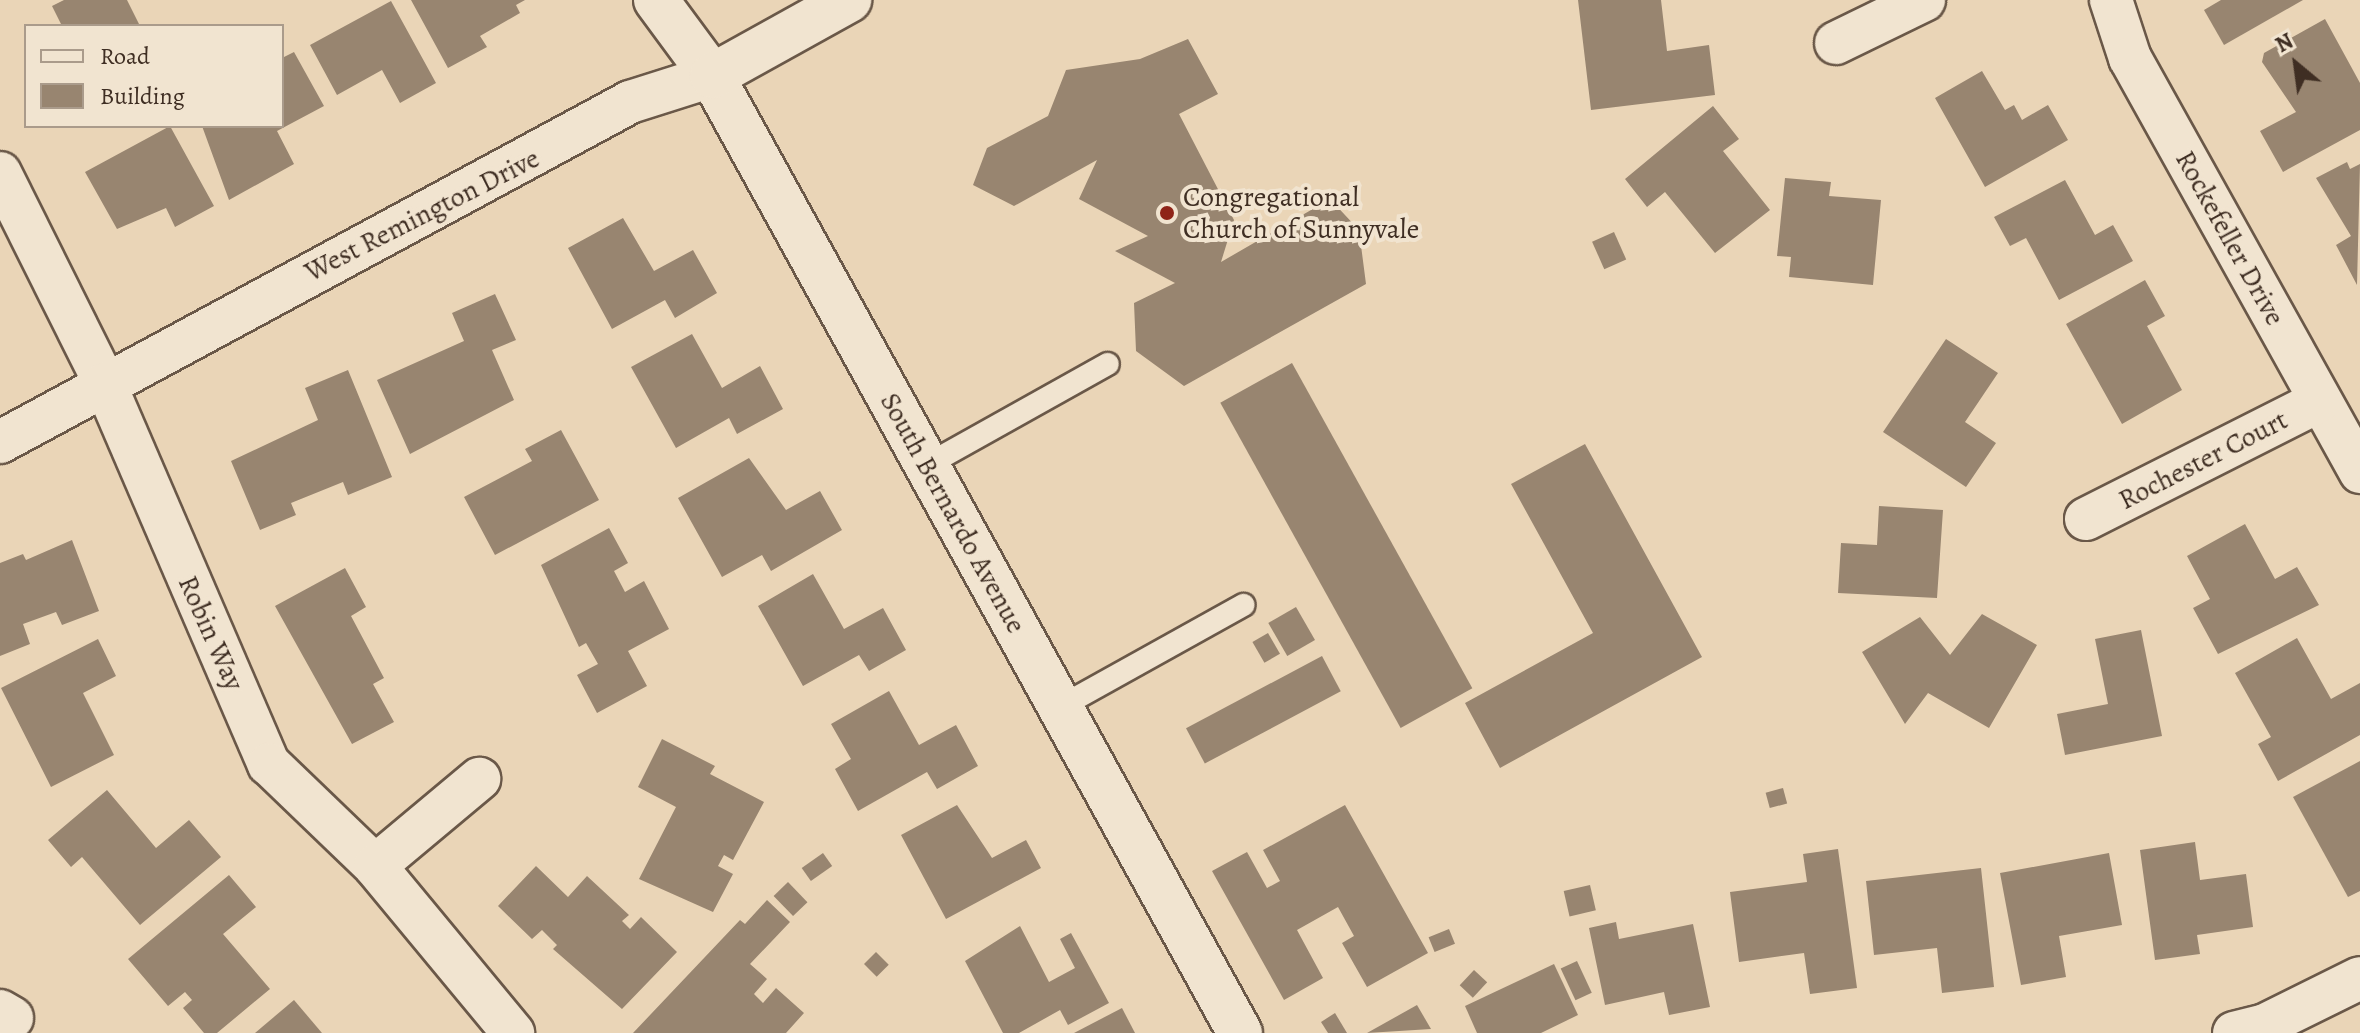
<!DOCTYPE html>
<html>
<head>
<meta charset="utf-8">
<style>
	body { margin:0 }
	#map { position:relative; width:2360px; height:1033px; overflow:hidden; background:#ead5b7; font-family:Alegreya,serif }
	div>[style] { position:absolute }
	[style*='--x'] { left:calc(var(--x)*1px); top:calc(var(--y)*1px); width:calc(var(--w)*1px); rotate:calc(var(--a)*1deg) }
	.building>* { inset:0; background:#988570; transform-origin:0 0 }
	.roads { filter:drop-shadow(2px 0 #6a5848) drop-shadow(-2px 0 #6a5848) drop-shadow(0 2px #6a5848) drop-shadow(0 -2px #6a5848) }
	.lane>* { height:22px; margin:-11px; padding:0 11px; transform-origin:11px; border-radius:11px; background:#f1e4d0 }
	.street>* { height:42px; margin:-21px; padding:0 21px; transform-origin:21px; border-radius:21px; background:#f1e4d0 }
	.secondary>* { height:44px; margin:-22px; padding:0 22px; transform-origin:22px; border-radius:22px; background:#f1e4d0 }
	.dots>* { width:22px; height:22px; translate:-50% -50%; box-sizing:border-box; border:4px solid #f1e4d0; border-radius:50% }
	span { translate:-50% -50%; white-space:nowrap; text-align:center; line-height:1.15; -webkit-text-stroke:8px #f1e4d0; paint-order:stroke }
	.poi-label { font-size:28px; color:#3f2e23 }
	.left { translate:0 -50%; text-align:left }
	.street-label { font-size:28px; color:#3f2e23 }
	.legend { position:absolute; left:24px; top:24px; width:260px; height:104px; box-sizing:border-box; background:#f1e4d0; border:2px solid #aa9b8b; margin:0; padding:10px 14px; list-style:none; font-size:24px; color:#3f2e23 }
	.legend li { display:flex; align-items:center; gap:16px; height:40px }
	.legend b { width:40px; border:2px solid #aa9b8b }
	.north { position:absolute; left:2256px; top:24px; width:80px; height:80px; -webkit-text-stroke:6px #f1e4d0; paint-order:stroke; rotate:331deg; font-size:22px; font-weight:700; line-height:32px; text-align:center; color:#3f2e23 }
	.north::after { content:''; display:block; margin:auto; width:28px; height:36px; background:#3f2e23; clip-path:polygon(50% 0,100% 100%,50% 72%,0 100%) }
</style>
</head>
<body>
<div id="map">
	<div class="building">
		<i style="clip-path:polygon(64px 0,127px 0,140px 26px,62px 26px,52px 6px)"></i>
		<i style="clip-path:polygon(411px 0,525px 0,516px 5px,520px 13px,480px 36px,487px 47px,448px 68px)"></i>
		<i style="clip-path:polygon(1578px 0,1661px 0,1667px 51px,1709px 45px,1715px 95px,1591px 110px)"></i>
		<i style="clip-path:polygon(2221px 0,2303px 0,2224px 45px,2204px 10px)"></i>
		<i style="clip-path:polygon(391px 1px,436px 83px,400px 103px,382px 70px,337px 95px,310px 45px)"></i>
		<i style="clip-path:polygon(2325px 19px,2360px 83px,2360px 130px,2283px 172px,2260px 131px,2296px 112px,2262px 62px,2264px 53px)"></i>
		<i style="clip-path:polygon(1188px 39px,1218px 94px,1179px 114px,1234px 220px,1221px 262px,1330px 199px,1359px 230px,1366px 284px,1184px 386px,1136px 351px,1134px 303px,1175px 283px,1115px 251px,1148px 236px,1079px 199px,1097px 160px,1014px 206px,973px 185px,987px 148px,1048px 116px,1066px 70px,1140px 59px)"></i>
		<i style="clip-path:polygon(294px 52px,324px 106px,277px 131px,294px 164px,229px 200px,202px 126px,282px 126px,282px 58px)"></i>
		<i style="clip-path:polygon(1982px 71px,2005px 110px,2014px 105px,2022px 120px,2048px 105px,2068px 140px,1985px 187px,1935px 98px)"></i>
		<i style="clip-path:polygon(1713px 106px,1739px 139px,1723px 151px,1770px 210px,1715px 253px,1665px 192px,1647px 207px,1625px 179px)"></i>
		<i style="clip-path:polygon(170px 126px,214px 206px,175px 227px,166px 208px,117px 229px,85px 172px)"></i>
		<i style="clip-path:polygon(2347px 162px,2350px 169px,2360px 164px,2357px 285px,2336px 245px,2351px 236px,2316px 178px)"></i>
		<i style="clip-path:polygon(1785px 178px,1831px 182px,1829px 196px,1881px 200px,1873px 285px,1789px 277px,1791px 257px,1777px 256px)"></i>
		<i style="clip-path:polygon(2065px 180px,2095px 235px,2113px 225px,2133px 261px,2059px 300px,2026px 238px,2010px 246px,1994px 217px)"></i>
		<i style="clip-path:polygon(623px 218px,654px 271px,693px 250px,717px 293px,675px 318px,665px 300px,612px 329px,568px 248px)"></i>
		<i style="left:1614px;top:232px;width:30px;height:24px;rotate:66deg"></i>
		<i style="clip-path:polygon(2145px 280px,2165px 316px,2147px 326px,2182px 390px,2122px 424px,2066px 324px)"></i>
		<i style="clip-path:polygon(495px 294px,516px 340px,492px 350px,514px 400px,410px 454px,377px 380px,464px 341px,452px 313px)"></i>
		<i style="clip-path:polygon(692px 334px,722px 388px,760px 366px,783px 409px,737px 434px,729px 418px,676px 448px,631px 367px)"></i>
		<i style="clip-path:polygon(1946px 339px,1998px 373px,1965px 422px,1996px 443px,1966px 487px,1883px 432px)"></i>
		<i style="left:1292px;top:363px;width:372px;height:82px;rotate:61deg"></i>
		<i style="clip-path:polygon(348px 370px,392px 477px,348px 495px,343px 482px,291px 503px,296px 515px,260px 530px,231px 461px,318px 420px,305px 388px)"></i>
		<i style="clip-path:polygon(561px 430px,599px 500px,495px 555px,464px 497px,532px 461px,525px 449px)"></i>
		<i style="clip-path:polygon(1585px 444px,1702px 657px,1500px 768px,1465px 703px,1593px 633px,1511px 484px)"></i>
		<i style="clip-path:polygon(749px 458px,786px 510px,820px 491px,842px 530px,771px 571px,762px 555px,722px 577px,678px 498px)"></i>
		<i style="clip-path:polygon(1879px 506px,1943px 510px,1937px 598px,1838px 593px,1841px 543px,1877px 545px)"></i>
		<i style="clip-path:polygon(2245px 524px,2275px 579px,2297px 567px,2319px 605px,2218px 654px,2193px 608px,2210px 599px,2187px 556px)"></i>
		<i style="clip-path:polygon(609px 528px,628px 563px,614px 571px,625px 592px,644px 581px,669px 629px,628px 651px,647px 686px,597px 713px,577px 675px,598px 664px,586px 643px,579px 647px,541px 565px)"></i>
		<i style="clip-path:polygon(72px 540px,99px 611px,62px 625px,56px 612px,23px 624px,30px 644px,0 656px,0 563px,23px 554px,26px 560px)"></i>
		<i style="clip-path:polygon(345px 568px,366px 607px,351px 616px,384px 678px,373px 684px,394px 722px,352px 744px,275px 606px)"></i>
		<i style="clip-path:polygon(813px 574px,844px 629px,883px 608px,906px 650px,869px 671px,859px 655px,803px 686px,758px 606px)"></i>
		<i style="left:1296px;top:607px;width:38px;height:32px;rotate:60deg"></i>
		<i style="clip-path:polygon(1982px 614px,2037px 645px,1989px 728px,1928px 693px,1905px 724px,1862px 652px,1920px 617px,1950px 655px)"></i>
		<i style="clip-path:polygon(2141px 630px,2162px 736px,2065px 755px,2057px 714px,2108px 704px,2095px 639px)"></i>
		<i style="left:1268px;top:633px;width:24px;height:18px;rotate:60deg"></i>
		<i style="clip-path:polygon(2297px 638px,2331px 699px,2360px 683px,2360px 735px,2278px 781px,2258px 744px,2271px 737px,2235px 673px)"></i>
		<i style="clip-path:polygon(98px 639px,116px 676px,83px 693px,114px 755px,51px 787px,1px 688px)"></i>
		<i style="left:1322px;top:656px;width:40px;height:154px;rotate:62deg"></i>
		<i style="clip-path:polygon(889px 691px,919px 745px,956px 725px,978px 766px,937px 789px,927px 772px,858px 811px,835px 769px,851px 759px,831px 724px)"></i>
		<i style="clip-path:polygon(662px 739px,715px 766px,710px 774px,764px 802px,733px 860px,724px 855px,718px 866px,733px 874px,713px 912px,639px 879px,676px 807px,638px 787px)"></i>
		<i style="clip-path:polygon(2360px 761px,2360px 891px,2348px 897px,2293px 797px)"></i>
		<i style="left:1783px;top:788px;width:16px;height:18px;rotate:75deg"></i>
		<i style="clip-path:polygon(107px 790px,156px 848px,189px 820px,221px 857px,140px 925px,82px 857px,71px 867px,48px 840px)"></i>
		<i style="clip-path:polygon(957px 805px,992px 858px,1026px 840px,1041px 868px,946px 919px,901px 835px)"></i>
		<i style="clip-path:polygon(1345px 805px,1428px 953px,1367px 987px,1342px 943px,1354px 936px,1338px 907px,1297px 930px,1323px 978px,1284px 1000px,1212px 871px,1247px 852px,1267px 888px,1280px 881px,1263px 850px)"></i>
		<i style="clip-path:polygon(2195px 842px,2200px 880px,2246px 874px,2253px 927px,2197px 935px,2200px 954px,2155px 960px,2140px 850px)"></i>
		<i style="clip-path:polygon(1838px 849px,1857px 988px,1810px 994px,1804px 953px,1739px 962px,1730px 892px,1807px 882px,1803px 854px)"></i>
		<i style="left:823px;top:853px;width:16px;height:26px;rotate:55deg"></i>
		<i style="clip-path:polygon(2109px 853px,2122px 925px,2059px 936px,2066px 977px,2021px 985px,2000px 873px)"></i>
		<i style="clip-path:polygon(536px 866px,568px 897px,587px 876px,629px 915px,622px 921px,630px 929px,641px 917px,677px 952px,622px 1009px,553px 949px,557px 945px,542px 930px,532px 939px,498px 906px)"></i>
		<i style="clip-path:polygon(1981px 868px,1994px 987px,1942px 993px,1937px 948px,1874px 955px,1866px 881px)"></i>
		<i style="clip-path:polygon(229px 875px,256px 907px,223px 934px,270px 989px,217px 1033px,204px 1033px,183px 1008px,192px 1000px,185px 992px,168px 1006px,128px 959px)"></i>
		<i style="left:788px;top:882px;width:28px;height:20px;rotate:46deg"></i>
		<i style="left:1590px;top:885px;width:26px;height:27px;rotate:77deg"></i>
		<i style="clip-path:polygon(767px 900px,790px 922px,750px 964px,767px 979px,754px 994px,763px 1003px,776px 988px,804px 1013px,786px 1033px,633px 1033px,740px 920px,745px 924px)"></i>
		<i style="clip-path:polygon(1616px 922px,1619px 939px,1693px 924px,1710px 1007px,1669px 1015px,1664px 992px,1605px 1005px,1589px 928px)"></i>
		<i style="clip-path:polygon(1020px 926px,1049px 982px,1075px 968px,1060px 939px,1071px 933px,1109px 1003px,1068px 1025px,1060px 1010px,1019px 1033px,1003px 1033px,965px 961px)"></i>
		<i style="left:1449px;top:929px;width:16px;height:22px;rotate:68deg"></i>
		<i style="left:876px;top:952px;width:18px;height:17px;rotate:45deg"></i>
		<i style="left:1577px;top:961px;width:35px;height:18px;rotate:65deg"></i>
		<i style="clip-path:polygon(1554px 964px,1578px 1015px,1541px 1033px,1477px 1033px,1465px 1006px)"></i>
		<i style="left:1474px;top:970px;width:18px;height:21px;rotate:43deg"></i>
		<i style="clip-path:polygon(294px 1000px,322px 1033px,255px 1033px)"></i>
		<i style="clip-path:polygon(1417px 1005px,1431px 1029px,1367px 1033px)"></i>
		<i style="clip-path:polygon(1122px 1008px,1135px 1033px,1074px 1033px)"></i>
		<i style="clip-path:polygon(1335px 1013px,1347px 1033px,1328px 1033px,1321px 1022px)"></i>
	</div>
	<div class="roads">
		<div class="lane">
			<i style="--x:927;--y:465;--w:207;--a:-29.2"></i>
			<i style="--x:1060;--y:707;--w:210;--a:-29.1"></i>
		</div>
		<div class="street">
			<i style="--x:2111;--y:0;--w:61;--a:71.9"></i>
			<i style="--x:2130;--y:58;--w:474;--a:60.9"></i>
			<i style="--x:1836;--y:43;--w:98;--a:-26"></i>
			<i style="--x:0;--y:173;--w:236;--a:63.5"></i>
			<i style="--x:105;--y:384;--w:414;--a:66.7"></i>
			<i style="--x:269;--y:764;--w:147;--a:43.9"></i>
			<i style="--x:375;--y:866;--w:217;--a:50.4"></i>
			<i style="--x:0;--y:442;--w:716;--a:-28.35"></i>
			<i style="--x:630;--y:102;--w:86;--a:-17.6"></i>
			<i style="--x:2086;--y:519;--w:262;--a:-26.8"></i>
			<i style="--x:375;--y:866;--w:136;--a:-39.9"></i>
			<i style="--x:0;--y:1011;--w:14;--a:30"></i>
			<i style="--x:2234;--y:1033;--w:30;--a:-14"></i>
			<i style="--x:2263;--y:1026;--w:108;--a:-26.3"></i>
		</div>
		<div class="secondary">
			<i style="--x:656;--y:0;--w:94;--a:53.6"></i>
			<i style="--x:712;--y:76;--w:1093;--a:61.11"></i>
			<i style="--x:712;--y:76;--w:157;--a:-29"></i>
		</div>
	</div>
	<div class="dots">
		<i style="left:1167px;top:213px;background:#8f2418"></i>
	</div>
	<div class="poi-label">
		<span class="left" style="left:1183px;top:213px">Congregational<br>Church of Sunnyvale</span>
	</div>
	<div class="street-label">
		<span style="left:422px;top:215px;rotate:-27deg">West Remington Drive</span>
		<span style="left:2230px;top:238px;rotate:61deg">Rockefeller Drive</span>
		<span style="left:2203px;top:460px;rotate:-27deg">Rochester Court</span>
		<span style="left:953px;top:513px;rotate:61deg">South Bernardo Avenue</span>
		<span style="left:211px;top:633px;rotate:66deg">Robin Way</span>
	</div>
	<ul class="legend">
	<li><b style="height:10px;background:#f1e4d0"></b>Road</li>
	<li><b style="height:22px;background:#988570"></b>Building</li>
	</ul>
	<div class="north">N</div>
</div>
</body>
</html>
